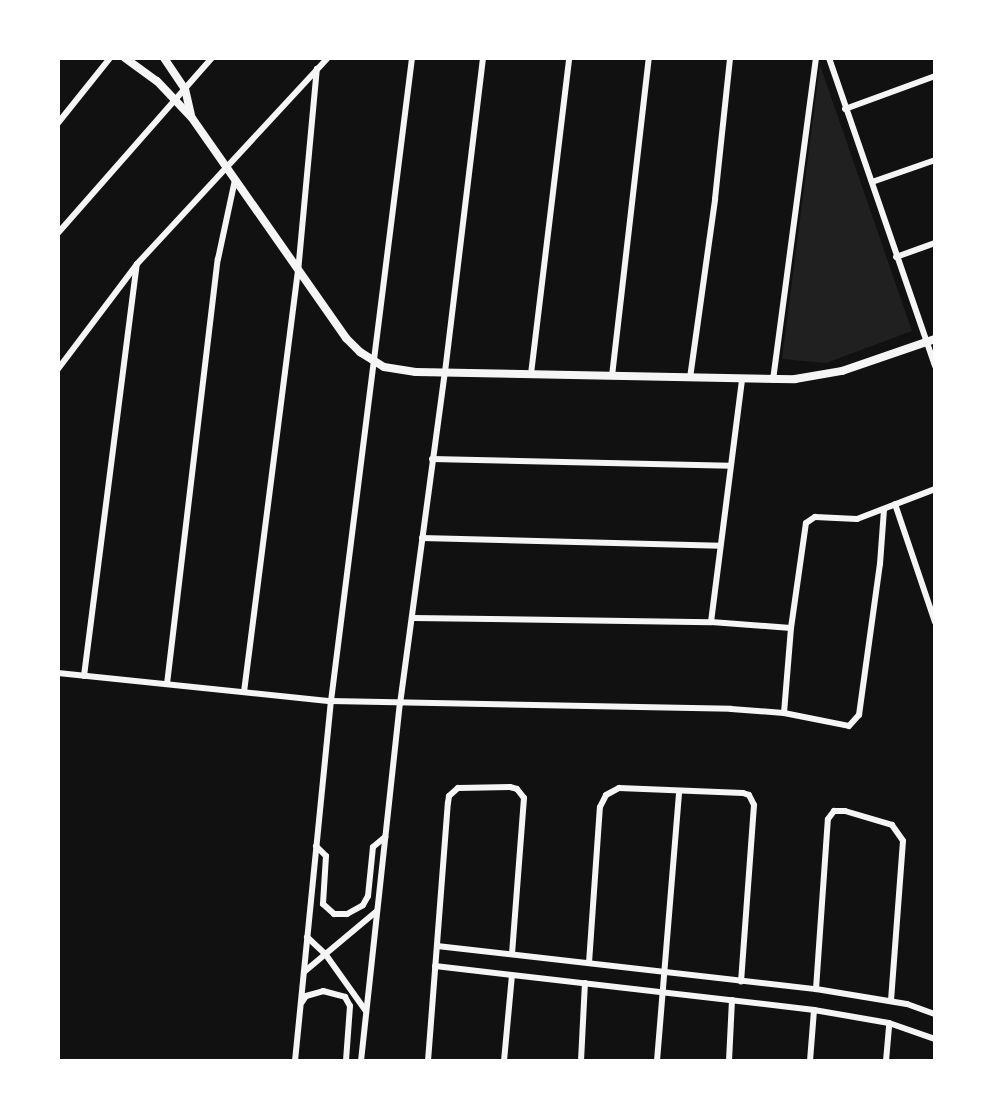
<!DOCTYPE html>
<html>
<head>
<meta charset="utf-8">
<style>
	body { margin:0 }
	#map { position:relative; width:993px; height:1119px; overflow:hidden; background:#111; font-family:Montserrat,sans-serif }
	div>[style] { position:absolute }
	[style*='--x'] { left:calc(var(--x)*1px); top:calc(var(--y)*1px); width:calc(var(--w)*1px); rotate:calc(var(--a)*1deg) }
	.green>* { inset:0; background:#202020 }
	.minor>* { height:6px; margin:-3px; padding:0 3px; transform-origin:3px; border-radius:3px; background:#f5f5f5 }
	.tertiary>* { height:8px; margin:-4px; padding:0 4px; transform-origin:4px; border-radius:4px; background:#f5f5f5 }
	span { translate:-50% -50%; white-space:nowrap; text-align:center; line-height:1.15; -webkit-text-stroke:5px #fff; paint-order:stroke }
	.frame { position:absolute; inset:0; border:60px solid #fff; pointer-events:none }
</style>
</head>
<body>
<div id="map">
	<div class="green">
		<i style="clip-path:polygon(820px 65px,912px 331px,826px 363px,782px 359px)"></i>
	</div>
	<div class="minor">
		<i style="--x:829;--y:58;--w:326;--a:71"></i>
		<i style="--x:845;--y:109;--w:96;--a:-20.1"></i>
		<i style="--x:58;--y:123;--w:83;--a:-51.3"></i>
		<i style="--x:872;--y:182;--w:67;--a:-19.2"></i>
		<i style="--x:58;--y:233;--w:233;--a:-48.7"></i>
		<i style="--x:896;--y:257;--w:41;--a:-19.7"></i>
		<i style="--x:58;--y:369;--w:131;--a:-53"></i>
		<i style="--x:137;--y:264;--w:281;--a:-47.2"></i>
		<i style="--x:531;--y:374;--w:318;--a:-83.1"></i>
		<i style="--x:612;--y:376;--w:320;--a:-83.4"></i>
		<i style="--x:690;--y:378;--w:181;--a:-82"></i>
		<i style="--x:715;--y:199;--w:142;--a:-83.9"></i>
		<i style="--x:773;--y:380;--w:325;--a:-82.4"></i>
		<i style="--x:432;--y:459;--w:298;--a:1.3"></i>
		<i style="--x:895;--y:504;--w:125;--a:71.3"></i>
		<i style="--x:422;--y:538;--w:298;--a:1.5"></i>
		<i style="--x:413;--y:618;--w:298;--a:0.8"></i>
		<i style="--x:711;--y:622;--w:80;--a:4.3"></i>
		<i style="--x:711;--y:622;--w:244;--a:-82.7"></i>
		<i style="--x:58;--y:673;--w:274;--a:5.9"></i>
		<i style="--x:331;--y:701;--w:400;--a:1.1"></i>
		<i style="--x:731;--y:709;--w:53;--a:4.3"></i>
		<i style="--x:784;--y:713;--w:66;--a:11.3"></i>
		<i style="--x:849;--y:726;--w:15;--a:-48"></i>
		<i style="--x:859;--y:715;--w:152;--a:-82.1"></i>
		<i style="--x:880;--y:564;--w:55;--a:-85.8"></i>
		<i style="--x:84;--y:676;--w:415;--a:-82.7"></i>
		<i style="--x:167;--y:684;--w:428;--a:-83.2"></i>
		<i style="--x:218;--y:259;--w:81;--a:-77.9"></i>
		<i style="--x:244;--y:692;--w:423;--a:-82.7"></i>
		<i style="--x:298;--y:272;--w:204;--a:-84.7"></i>
		<i style="--x:784;--y:713;--w:85;--a:-85.3"></i>
		<i style="--x:791;--y:628;--w:106;--a:-81.9"></i>
		<i style="--x:806;--y:523;--w:11;--a:-34"></i>
		<i style="--x:815;--y:517;--w:42;--a:2.7"></i>
		<i style="--x:857;--y:519;--w:84;--a:-21"></i>
		<i style="--x:316;--y:846;--w:14;--a:45"></i>
		<i style="--x:326;--y:856;--w:48;--a:93.6"></i>
		<i style="--x:323;--y:904;--w:15;--a:42"></i>
		<i style="--x:334;--y:914;--w:13;--a:0"></i>
		<i style="--x:347;--y:914;--w:18;--a:-29"></i>
		<i style="--x:363;--y:905;--w:10;--a:-61"></i>
		<i style="--x:368;--y:896;--w:49;--a:-84.2"></i>
		<i style="--x:373;--y:847;--w:16;--a:-40"></i>
		<i style="--x:307;--y:937;--w:26;--a:43"></i>
		<i style="--x:326;--y:955;--w:69;--a:54.5"></i>
		<i style="--x:437;--y:946;--w:381;--a:6.5"></i>
		<i style="--x:816;--y:989;--w:92;--a:9.4"></i>
		<i style="--x:907;--y:1004;--w:30;--a:20"></i>
		<i style="--x:589;--y:963;--w:156;--a:-86"></i>
		<i style="--x:600;--y:807;--w:13;--a:-63"></i>
		<i style="--x:606;--y:795;--w:15;--a:-28"></i>
		<i style="--x:619;--y:788;--w:124;--a:2.3"></i>
		<i style="--x:743;--y:793;--w:6;--a:18"></i>
		<i style="--x:749;--y:795;--w:11;--a:63"></i>
		<i style="--x:754;--y:805;--w:177;--a:94.2"></i>
		<i style="--x:435;--y:966;--w:382;--a:6.6"></i>
		<i style="--x:814;--y:1010;--w:76;--a:9.8"></i>
		<i style="--x:889;--y:1023;--w:49;--a:19.2"></i>
		<i style="--x:304;--y:972;--w:95;--a:-39.9"></i>
		<i style="--x:816;--y:989;--w:170;--a:-86"></i>
		<i style="--x:828;--y:819;--w:10;--a:-53"></i>
		<i style="--x:834;--y:811;--w:11;--a:0"></i>
		<i style="--x:845;--y:811;--w:49;--a:16.6"></i>
		<i style="--x:892;--y:825;--w:19;--a:55"></i>
		<i style="--x:903;--y:841;--w:160;--a:94.3"></i>
		<i style="--x:302;--y:1002;--w:7;--a:-56"></i>
		<i style="--x:306;--y:996;--w:18;--a:-16"></i>
		<i style="--x:323;--y:991;--w:23;--a:15"></i>
		<i style="--x:345;--y:997;--w:10;--a:61"></i>
		<i style="--x:350;--y:1006;--w:55;--a:94.2"></i>
		<i style="--x:295;--y:1061;--w:362;--a:-84.3"></i>
		<i style="--x:331;--y:701;--w:648;--a:-82.82"></i>
		<i style="--x:361;--y:1061;--w:359;--a:-83.8"></i>
		<i style="--x:400;--y:704;--w:335;--a:-82.3"></i>
		<i style="--x:445;--y:372;--w:316;--a:-83.1"></i>
		<i style="--x:428;--y:1061;--w:259;--a:-85.6"></i>
		<i style="--x:448;--y:803;--w:7;--a:-82"></i>
		<i style="--x:449;--y:796;--w:12;--a:-42"></i>
		<i style="--x:458;--y:788;--w:52;--a:-1.1"></i>
		<i style="--x:510;--y:787;--w:7;--a:16"></i>
		<i style="--x:517;--y:789;--w:11;--a:52"></i>
		<i style="--x:524;--y:798;--w:156;--a:94.4"></i>
		<i style="--x:504;--y:1061;--w:86;--a:-84.7"></i>
		<i style="--x:581;--y:1061;--w:78;--a:-87.1"></i>
		<i style="--x:657;--y:1061;--w:271;--a:-85.3"></i>
		<i style="--x:729;--y:1061;--w:61;--a:-87.2"></i>
		<i style="--x:810;--y:1061;--w:51;--a:-85.5"></i>
		<i style="--x:886;--y:1061;--w:38;--a:-85"></i>
	</div>
	<div class="tertiary">
		<i style="--x:125;--y:58;--w:39;--a:36"></i>
		<i style="--x:157;--y:81;--w:51;--a:46.6"></i>
		<i style="--x:192;--y:118;--w:269;--a:55"></i>
		<i style="--x:346;--y:338;--w:20;--a:45"></i>
		<i style="--x:360;--y:352;--w:28;--a:32"></i>
		<i style="--x:384;--y:367;--w:32;--a:9"></i>
		<i style="--x:416;--y:372;--w:379;--a:1.1"></i>
		<i style="--x:795;--y:379;--w:48;--a:-9.7"></i>
		<i style="--x:842;--y:371;--w:98;--a:-19"></i>
		<i style="--x:164;--y:58;--w:37;--a:56"></i>
		<i style="--x:185;--y:89;--w:26;--a:77"></i>
	</div>
	<div class="frame"></div>
</div>
</body>
</html>
